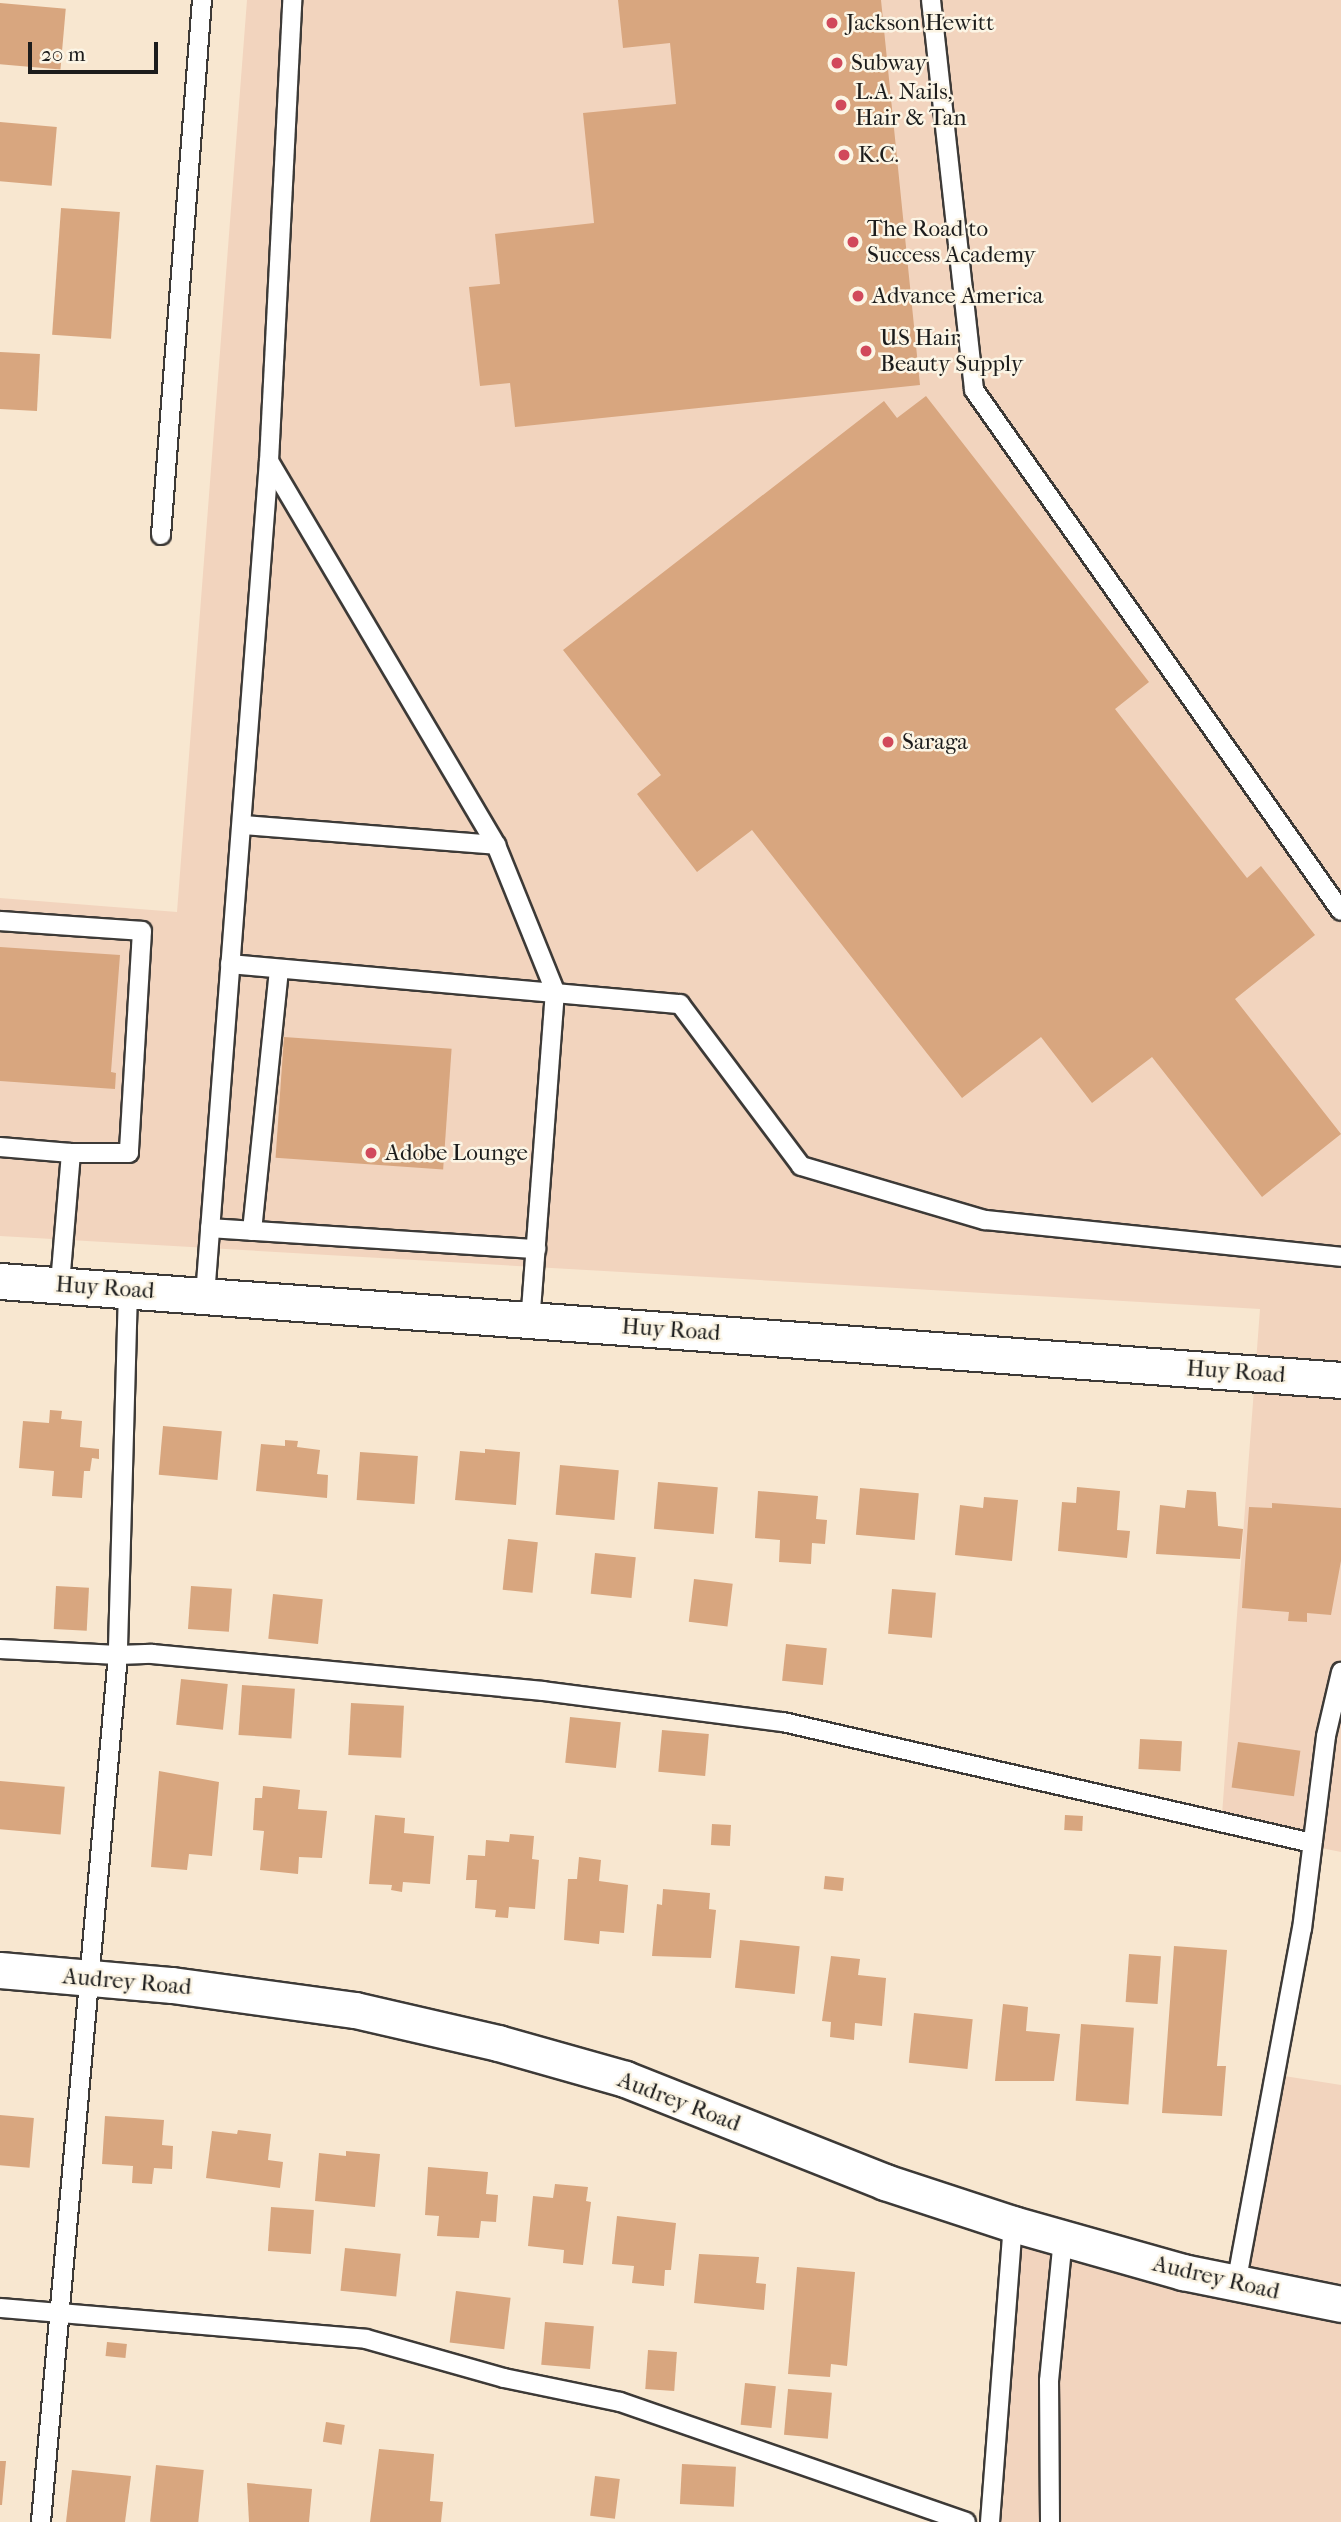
<!DOCTYPE html>
<html>
<head>
<meta charset="utf-8">
<style>
	body { margin:0 }
	#map { position:relative; width:1341px; height:2522px; overflow:hidden; background:#f8e7d0; font-family:"IM FELL French Canon",serif }
	div>[style] { position:absolute }
	[style*='--x'] { left:calc(var(--x)*1px); top:calc(var(--y)*1px); width:calc(var(--w)*1px); rotate:calc(var(--a)*1deg) }
	.built>* { inset:0; background:#f2d4be }
	.building>* { inset:0; background:#d8a67f; transform-origin:0 0 }
	.roads { filter:drop-shadow(2px 0 #3d3a37) drop-shadow(-2px 0 #3d3a37) drop-shadow(0 2px #3d3a37) drop-shadow(0 -2px #3d3a37) }
	.service>* { height:18px; margin:-9px; padding:0 9px; transform-origin:9px; border-radius:9px; background:#fff }
	.minor>* { height:35px; margin:-17.5px; padding:0 17.5px; transform-origin:17.5px; border-radius:17.5px; background:#fff }
	.dots>* { width:19px; height:19px; translate:-50% -50%; box-sizing:border-box; border:4px solid #fcf5e5; border-radius:50% }
	span { translate:-50% -50%; white-space:nowrap; text-align:center; line-height:1.15; -webkit-text-stroke:5px #fcf5e5; paint-order:stroke }
	.poi-label { font-size:23px; color:#1c1c1c }
	.left { translate:0 -50%; text-align:left }
	.street-label { font-size:23px; color:#1c1c1c }
	.scale { position:absolute; left:28px; top:42px; width:130px; height:32px; box-sizing:border-box; border:4px solid #1c1c1c; border-top:0; padding-left:9px; font-size:21px; line-height:24px; white-space:nowrap; color:#1c1c1c; -webkit-text-stroke:5px #fcf5e5; paint-order:stroke }
</style>
</head>
<body>
<div id="map">
	<div class="built">
		<i style="clip-path:polygon(247px 0,1341px 0,1341px 1852px,1221px 1828px,1260px 1309px,0 1236px,0 898px,177px 912px)"></i>
		<i style="clip-path:polygon(1278px 2075px,1341px 2085px,1341px 2522px,981px 2522px,1007px 2220px,1228px 2271px)"></i>
	</div>
	<div class="building">
		<i style="clip-path:polygon(618px 0,881px 0,920px 385px,515px 427px,510px 383px,480px 386px,469px 287px,500px 284px,495px 234px,594px 223px,583px 113px,676px 104px,670px 43px,623px 48px)"></i>
		<i style="left:0;top:3px;width:66px;height:61px;rotate:5deg"></i>
		<i style="left:0;top:122px;width:57px;height:59px;rotate:5deg"></i>
		<i style="left:61px;top:208px;width:59px;height:127px;rotate:4deg"></i>
		<i style="left:0;top:352px;width:40px;height:57px;rotate:3deg"></i>
		<i style="clip-path:polygon(926px 396px,1149px 682px,1115px 709px,1247px 878px,1261px 866px,1315px 935px,1235px 999px,1341px 1134px,1262px 1197px,1152px 1057px,1092px 1103px,1041px 1037px,962px 1098px,752px 830px,697px 872px,637px 794px,661px 775px,563px 650px,884px 401px,897px 418px)"></i>
		<i style="clip-path:polygon(0 947px,120px 955px,111px 1072px,116px 1073px,115px 1089px,0 1081px)"></i>
		<i style="left:284px;top:1037px;width:168px;height:121px;rotate:4deg"></i>
		<i style="clip-path:polygon(50px 1410px,62px 1411px,61px 1419px,82px 1421px,80px 1447px,99px 1449px,99px 1459px,92px 1458px,90px 1471px,84px 1471px,82px 1498px,52px 1496px,54px 1471px,19px 1468px,23px 1421px,49px 1423px)"></i>
		<i style="left:163px;top:1426px;width:59px;height:49px;rotate:5deg"></i>
		<i style="clip-path:polygon(285px 1440px,298px 1441px,297px 1447px,320px 1450px,317px 1474px,328px 1475px,327px 1498px,256px 1491px,261px 1444px,285px 1446px)"></i>
		<i style="clip-path:polygon(485px 1449px,520px 1452px,516px 1505px,455px 1500px,460px 1451px,485px 1453px)"></i>
		<i style="left:360px;top:1452px;width:58px;height:48px;rotate:4deg"></i>
		<i style="left:560px;top:1465px;width:59px;height:50px;rotate:5deg"></i>
		<i style="left:658px;top:1482px;width:60px;height:47px;rotate:5deg"></i>
		<i style="clip-path:polygon(1077px 1487px,1120px 1491px,1117px 1530px,1130px 1531px,1127px 1558px,1058px 1551px,1062px 1502px,1076px 1503px)"></i>
		<i style="left:860px;top:1488px;width:59px;height:47px;rotate:5deg"></i>
		<i style="clip-path:polygon(1187px 1490px,1216px 1492px,1218px 1526px,1243px 1529px,1240px 1559px,1156px 1554px,1160px 1505px,1185px 1508px)"></i>
		<i style="clip-path:polygon(758px 1491px,818px 1496px,816px 1519px,827px 1520px,825px 1544px,812px 1543px,811px 1564px,779px 1562px,780px 1540px,755px 1538px)"></i>
		<i style="clip-path:polygon(984px 1497px,1018px 1500px,1012px 1561px,955px 1555px,960px 1505px,983px 1508px)"></i>
		<i style="clip-path:polygon(1272px 1503px,1341px 1508px,1341px 1561px,1331px 1615px,1307px 1613px,1307px 1622px,1288px 1621px,1289px 1612px,1242px 1608px,1249px 1507px,1272px 1508px)"></i>
		<i style="left:508px;top:1539px;width:30px;height:51px;rotate:6deg"></i>
		<i style="left:595px;top:1553px;width:41px;height:41px;rotate:6deg"></i>
		<i style="left:694px;top:1579px;width:39px;height:43px;rotate:7deg"></i>
		<i style="left:56px;top:1586px;width:33px;height:43px;rotate:3deg"></i>
		<i style="left:191px;top:1586px;width:41px;height:43px;rotate:4deg"></i>
		<i style="left:892px;top:1589px;width:44px;height:45px;rotate:5deg"></i>
		<i style="left:273px;top:1594px;width:50px;height:45px;rotate:6deg"></i>
		<i style="left:786px;top:1644px;width:41px;height:37px;rotate:6deg"></i>
		<i style="left:181px;top:1679px;width:47px;height:46px;rotate:6deg"></i>
		<i style="left:242px;top:1685px;width:53px;height:50px;rotate:4deg"></i>
		<i style="left:351px;top:1703px;width:53px;height:52px;rotate:3deg"></i>
		<i style="left:570px;top:1717px;width:51px;height:46px;rotate:6deg"></i>
		<i style="left:662px;top:1730px;width:47px;height:42px;rotate:5deg"></i>
		<i style="left:1140px;top:1739px;width:42px;height:30px;rotate:3deg"></i>
		<i style="left:1238px;top:1742px;width:63px;height:46px;rotate:8deg"></i>
		<i style="clip-path:polygon(159px 1771px,219px 1782px,212px 1856px,189px 1854px,187px 1870px,151px 1867px)"></i>
		<i style="left:0;top:1781px;width:65px;height:48px;rotate:5deg"></i>
		<i style="clip-path:polygon(263px 1786px,300px 1790px,298px 1809px,327px 1811px,322px 1858px,299px 1857px,298px 1874px,260px 1870px,264px 1831px,253px 1830px,255px 1798px,262px 1798px)"></i>
		<i style="clip-path:polygon(375px 1815px,405px 1818px,404px 1833px,434px 1836px,430px 1884px,403px 1882px,402px 1892px,391px 1890px,392px 1885px,369px 1884px)"></i>
		<i style="left:1065px;top:1815px;width:18px;height:15px;rotate:3deg"></i>
		<i style="left:712px;top:1824px;width:19px;height:21px;rotate:3deg"></i>
		<i style="clip-path:polygon(510px 1834px,534px 1836px,532px 1859px,539px 1860px,535px 1909px,509px 1907px,508px 1918px,495px 1917px,496px 1910px,475px 1908px,477px 1880px,466px 1880px,468px 1855px,485px 1856px,486px 1840px,509px 1842px)"></i>
		<i style="clip-path:polygon(579px 1857px,601px 1860px,599px 1881px,628px 1885px,624px 1933px,600px 1931px,599px 1944px,564px 1940px,568px 1879px,577px 1879px)"></i>
		<i style="left:825px;top:1876px;width:19px;height:13px;rotate:6deg"></i>
		<i style="clip-path:polygon(663px 1889px,710px 1893px,709px 1909px,716px 1910px,711px 1958px,652px 1956px,657px 1904px,662px 1905px)"></i>
		<i style="left:740px;top:1940px;width:60px;height:48px;rotate:6deg"></i>
		<i style="clip-path:polygon(1174px 1946px,1227px 1950px,1217px 2066px,1226px 2066px,1222px 2116px,1162px 2113px)"></i>
		<i style="left:1129px;top:1954px;width:32px;height:48px;rotate:4deg"></i>
		<i style="clip-path:polygon(831px 1956px,860px 1959px,858px 1975px,886px 1978px,882px 2026px,855px 2023px,854px 2040px,830px 2037px,831px 2022px,822px 2021px)"></i>
		<i style="clip-path:polygon(1003px 2004px,1028px 2007px,1026px 2031px,1060px 2034px,1054px 2081px,995px 2081px)"></i>
		<i style="left:914px;top:2013px;width:59px;height:50px;rotate:6deg"></i>
		<i style="left:1081px;top:2024px;width:53px;height:77px;rotate:4deg"></i>
		<i style="left:0;top:2115px;width:34px;height:50px;rotate:5deg"></i>
		<i style="clip-path:polygon(105px 2116px,164px 2120px,162px 2145px,173px 2146px,172px 2169px,154px 2168px,152px 2184px,132px 2183px,133px 2166px,102px 2164px)"></i>
		<i style="clip-path:polygon(238px 2130px,271px 2134px,268px 2160px,283px 2162px,280px 2188px,206px 2178px,212px 2131px,237px 2134px)"></i>
		<i style="clip-path:polygon(346px 2151px,380px 2154px,375px 2207px,315px 2201px,319px 2153px,346px 2156px)"></i>
		<i style="clip-path:polygon(428px 2167px,488px 2172px,486px 2194px,498px 2195px,496px 2222px,481px 2221px,479px 2238px,437px 2236px,439px 2216px,425px 2215px)"></i>
		<i style="clip-path:polygon(555px 2184px,588px 2187px,586px 2201px,591px 2202px,583px 2265px,563px 2263px,564px 2250px,528px 2246px,533px 2196px,553px 2198px)"></i>
		<i style="left:271px;top:2207px;width:43px;height:44px;rotate:4deg"></i>
		<i style="clip-path:polygon(617px 2216px,676px 2223px,671px 2270px,665px 2270px,664px 2286px,632px 2283px,634px 2266px,612px 2264px)"></i>
		<i style="left:345px;top:2248px;width:56px;height:43px;rotate:6deg"></i>
		<i style="clip-path:polygon(699px 2254px,759px 2257px,756px 2283px,766px 2284px,764px 2310px,694px 2303px)"></i>
		<i style="clip-path:polygon(797px 2267px,855px 2272px,847px 2366px,831px 2364px,830px 2377px,788px 2374px)"></i>
		<i style="left:456px;top:2291px;width:55px;height:52px;rotate:7deg"></i>
		<i style="left:545px;top:2322px;width:49px;height:43px;rotate:5deg"></i>
		<i style="left:107px;top:2342px;width:20px;height:14px;rotate:6deg"></i>
		<i style="left:648px;top:2350px;width:29px;height:39px;rotate:4deg"></i>
		<i style="left:745px;top:2383px;width:31px;height:42px;rotate:6deg"></i>
		<i style="left:788px;top:2389px;width:44px;height:46px;rotate:5deg"></i>
		<i style="left:326px;top:2422px;width:19px;height:20px;rotate:9deg"></i>
		<i style="clip-path:polygon(379px 2449px,434px 2454px,430px 2501px,443px 2502px,441px 2522px,370px 2522px)"></i>
		<i style="clip-path:polygon(0 2461px,6px 2461px,2px 2505px,0 2505px)"></i>
		<i style="left:682px;top:2464px;width:54px;height:40px;rotate:3deg"></i>
		<i style="left:156px;top:2465px;width:48px;height:57px;rotate:6deg"></i>
		<i style="clip-path:polygon(72px 2470px,131px 2476px,125px 2522px,66px 2522px)"></i>
		<i style="left:595px;top:2476px;width:25px;height:40px;rotate:7deg"></i>
		<i style="clip-path:polygon(247px 2483px,312px 2489px,309px 2522px,249px 2522px)"></i>
	</div>
	<div class="roads">
		<div class="service">
			<i style="--x:931;--y:0;--w:392;--a:83.7"></i>
			<i style="--x:974;--y:390;--w:637;--a:54.84"></i>
			<i style="--x:269;--y:461;--w:446;--a:59.4"></i>
			<i style="--x:496;--y:845;--w:157;--a:68"></i>
			<i style="--x:555;--y:991;--w:330;--a:94.3"></i>
			<i style="--x:161;--y:535;--w:537;--a:-85.62"></i>
			<i style="--x:243;--y:825;--w:254;--a:4.5"></i>
			<i style="--x:0;--y:921;--w:142;--a:4"></i>
			<i style="--x:142;--y:931;--w:222;--a:93.4"></i>
			<i style="--x:129;--y:1153;--w:58;--a:180"></i>
			<i style="--x:230;--y:964;--w:452;--a:5.1"></i>
			<i style="--x:680;--y:1004;--w:202;--a:53.2"></i>
			<i style="--x:801;--y:1166;--w:192;--a:16.4"></i>
			<i style="--x:985;--y:1220;--w:358;--a:5.9"></i>
			<i style="--x:0;--y:1147;--w:71;--a:4.8"></i>
			<i style="--x:71;--y:1153;--w:132;--a:94.8"></i>
			<i style="--x:210;--y:1228;--w:327;--a:3.7"></i>
			<i style="--x:252;--y:1231;--w:263;--a:-84.1"></i>
			<i style="--x:128;--y:1290;--w:365;--a:91.6"></i>
			<i style="--x:118;--y:1655;--w:34;--a:-2"></i>
			<i style="--x:152;--y:1654;--w:393;--a:5.4"></i>
			<i style="--x:543;--y:1691;--w:242;--a:7.4"></i>
			<i style="--x:783;--y:1722;--w:543;--a:12.88"></i>
			<i style="--x:205;--y:1296;--w:837;--a:-85.62"></i>
			<i style="--x:269;--y:461;--w:462;--a:-87.1"></i>
			<i style="--x:0;--y:1649;--w:118;--a:2.9"></i>
			<i style="--x:118;--y:1655;--w:870;--a:95.08"></i>
			<i style="--x:1236;--y:2284;--w:361;--a:-79.5"></i>
			<i style="--x:1302;--y:1929;--w:194;--a:-82.9"></i>
			<i style="--x:1326;--y:1736;--w:66;--a:-76.8"></i>
			<i style="--x:0;--y:2308;--w:367;--a:4.8"></i>
			<i style="--x:366;--y:2339;--w:143;--a:15.8"></i>
			<i style="--x:504;--y:2378;--w:118;--a:11.7"></i>
			<i style="--x:620;--y:2402;--w:366;--a:19.1"></i>
			<i style="--x:990;--y:2522;--w:299;--a:-85.6"></i>
			<i style="--x:1050;--y:2522;--w:141;--a:-90.4"></i>
			<i style="--x:1049;--y:2381;--w:143;--a:-84.4"></i>
		</div>
		<div class="minor">
			<i style="--x:0;--y:1281;--w:1345;--a:4.22"></i>
			<i style="--x:0;--y:1970;--w:173;--a:5"></i>
			<i style="--x:172;--y:1985;--w:185;--a:7.8"></i>
			<i style="--x:355;--y:2010;--w:147;--a:13"></i>
			<i style="--x:498;--y:2043;--w:132;--a:15.8"></i>
			<i style="--x:625;--y:2079;--w:280;--a:21.6"></i>
			<i style="--x:885;--y:2182;--w:135;--a:18.2"></i>
			<i style="--x:1013;--y:2224;--w:177;--a:15.8"></i>
			<i style="--x:1183;--y:2272;--w:161;--a:11.4"></i>
		</div>
	</div>
	<div class="dots">
		<i style="left:832px;top:23px;background:#d1495b"></i>
		<i style="left:837px;top:63px;background:#d1495b"></i>
		<i style="left:841px;top:105px;background:#d1495b"></i>
		<i style="left:844px;top:155px;background:#d1495b"></i>
		<i style="left:853px;top:242px;background:#d1495b"></i>
		<i style="left:858px;top:296px;background:#d1495b"></i>
		<i style="left:866px;top:351px;background:#d1495b"></i>
		<i style="left:888px;top:742px;background:#d1495b"></i>
		<i style="left:371px;top:1153px;background:#d1495b"></i>
	</div>
	<div class="poi-label">
		<span class="left" style="left:846px;top:23px">Jackson Hewitt</span>
		<span class="left" style="left:851px;top:63px">Subway</span>
		<span class="left" style="left:855px;top:105px">L.A. Nails,<br>Hair &amp; Tan</span>
		<span class="left" style="left:858px;top:155px">K.C.</span>
		<span class="left" style="left:867px;top:242px">The Road to<br>Success Academy</span>
		<span class="left" style="left:872px;top:296px">Advance America</span>
		<span class="left" style="left:880px;top:351px">US Hair<br>Beauty Supply</span>
		<span class="left" style="left:902px;top:742px">Saraga</span>
		<span class="left" style="left:385px;top:1153px">Adobe Lounge</span>
	</div>
	<div class="street-label">
		<span style="left:105px;top:1288px;rotate:4deg">Huy Road</span>
		<span style="left:671px;top:1330px;rotate:4deg">Huy Road</span>
		<span style="left:1236px;top:1372px;rotate:4deg">Huy Road</span>
		<span style="left:127px;top:1982px;rotate:5deg">Audrey Road</span>
		<span style="left:679px;top:2102px;rotate:21deg">Audrey Road</span>
		<span style="left:1216px;top:2278px;rotate:13deg">Audrey Road</span>
	</div>
	<div class="scale">20 m</div>
</div>
</body>
</html>
